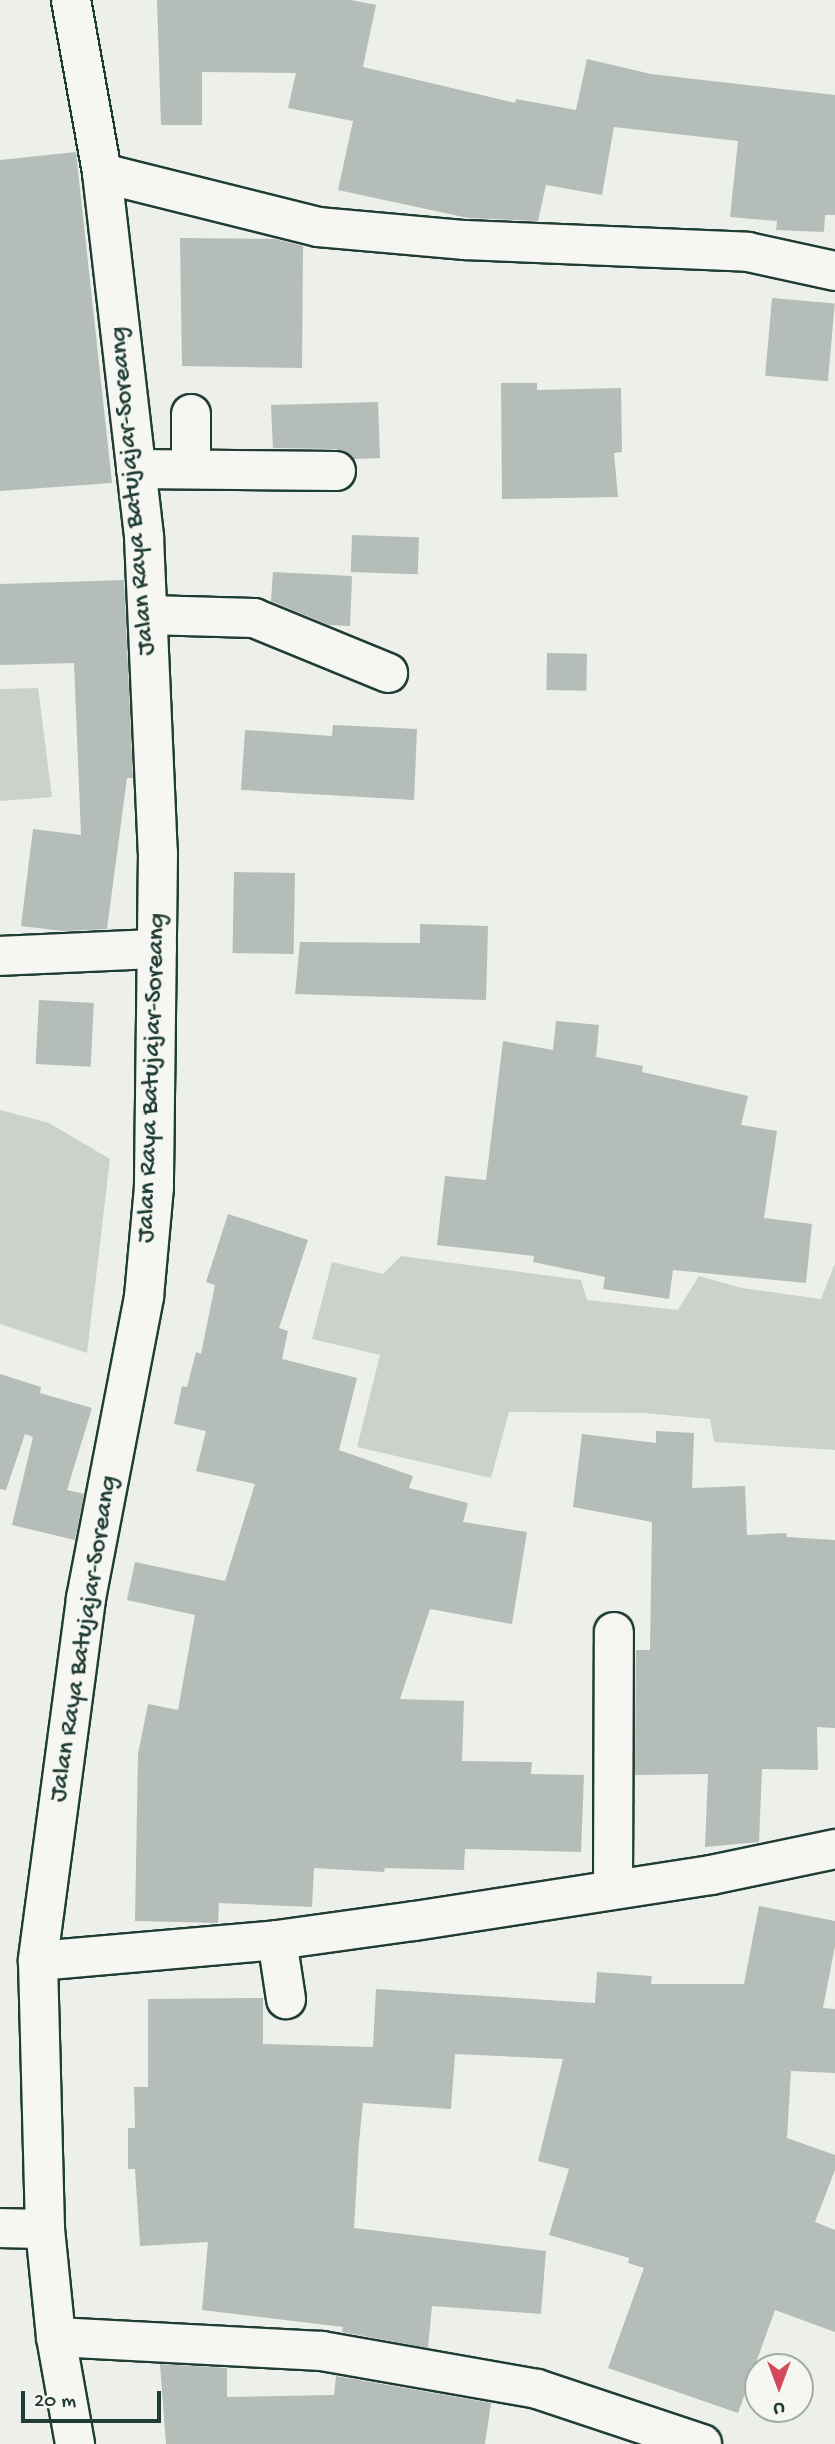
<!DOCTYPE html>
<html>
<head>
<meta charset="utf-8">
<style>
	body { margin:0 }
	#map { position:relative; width:835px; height:2444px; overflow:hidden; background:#edefea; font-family:"Gochi Hand",sans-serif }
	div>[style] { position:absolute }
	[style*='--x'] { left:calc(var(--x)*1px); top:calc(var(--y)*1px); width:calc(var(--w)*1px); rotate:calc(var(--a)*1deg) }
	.green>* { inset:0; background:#cbd2cc }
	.building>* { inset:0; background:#b4bdb8; transform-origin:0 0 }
	.roads { filter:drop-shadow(2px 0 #1f3d34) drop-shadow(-2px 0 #1f3d34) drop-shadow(0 2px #1f3d34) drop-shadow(0 -2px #1f3d34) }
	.minor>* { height:38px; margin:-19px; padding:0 19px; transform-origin:19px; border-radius:19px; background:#f6f6f2 }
	.highway>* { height:38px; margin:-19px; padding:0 19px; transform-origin:19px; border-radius:19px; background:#f6f6f2 }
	span { translate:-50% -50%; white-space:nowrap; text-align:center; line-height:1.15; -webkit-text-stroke:5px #f6f6f2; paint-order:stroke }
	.street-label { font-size:26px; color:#1f3d34 }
	.north { position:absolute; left:744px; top:2353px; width:70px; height:70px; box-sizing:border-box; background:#f6f6f2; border:2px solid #a0aca6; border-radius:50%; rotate:180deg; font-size:19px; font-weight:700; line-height:28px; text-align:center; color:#1f3d34 }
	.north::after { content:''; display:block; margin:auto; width:24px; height:32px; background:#d1495b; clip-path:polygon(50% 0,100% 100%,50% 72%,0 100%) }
	.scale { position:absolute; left:21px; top:2391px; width:140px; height:32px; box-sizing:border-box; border:4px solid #1f3d34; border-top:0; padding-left:9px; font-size:21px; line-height:24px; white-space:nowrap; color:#1f3d34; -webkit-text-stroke:5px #f6f6f2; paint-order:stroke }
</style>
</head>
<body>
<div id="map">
	<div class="green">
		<i style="clip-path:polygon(38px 688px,52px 797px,0 801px,0 689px)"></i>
		<i style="clip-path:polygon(0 1110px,49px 1123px,110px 1159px,87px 1353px,0 1324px)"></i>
		<i style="clip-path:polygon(401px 1256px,581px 1280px,587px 1300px,678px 1310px,699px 1276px,742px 1288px,821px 1299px,835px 1263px,835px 1450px,714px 1442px,710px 1419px,644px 1413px,509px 1412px,491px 1478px,357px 1447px,380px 1355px,312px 1339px,332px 1262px,383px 1274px)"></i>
	</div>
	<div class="building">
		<i style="clip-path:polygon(157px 0,351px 0,376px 5px,363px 67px,515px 103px,516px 99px,576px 110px,587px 59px,651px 74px,835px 95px,835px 215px,825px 215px,824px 232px,776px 230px,777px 221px,730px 217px,738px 141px,614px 127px,602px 195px,546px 185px,538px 221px,468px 218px,338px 190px,353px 121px,288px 108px,296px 73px,202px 72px,202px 125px,161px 125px)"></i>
		<i style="clip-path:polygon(76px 152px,112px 483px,0 491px,0 160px)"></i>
		<i style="clip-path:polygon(180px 238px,275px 239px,303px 246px,302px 368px,182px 366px)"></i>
		<i style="left:772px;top:298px;width:63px;height:78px;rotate:5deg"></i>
		<i style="clip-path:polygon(501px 383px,537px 383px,537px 390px,621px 388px,622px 452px,614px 453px,618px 497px,502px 499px)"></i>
		<i style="clip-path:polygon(378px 402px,380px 458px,354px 459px,336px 449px,273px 448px,271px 405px)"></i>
		<i style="left:352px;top:535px;width:67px;height:37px;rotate:2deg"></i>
		<i style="clip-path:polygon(273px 572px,352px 576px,350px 626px,329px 625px,271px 601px)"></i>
		<i style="clip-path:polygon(124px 580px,133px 778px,127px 778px,107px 929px,63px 931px,21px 926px,33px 829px,81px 835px,74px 663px,0 665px,0 584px)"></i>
		<i style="left:547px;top:653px;width:40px;height:37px;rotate:1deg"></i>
		<i style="clip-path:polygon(333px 725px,417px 729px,414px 800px,241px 790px,245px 730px,332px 736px)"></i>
		<i style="left:234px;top:872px;width:61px;height:81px;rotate:1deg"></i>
		<i style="clip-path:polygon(420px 924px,488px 926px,486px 1000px,295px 994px,300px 942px,420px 943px)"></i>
		<i style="left:39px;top:1000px;width:55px;height:64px;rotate:3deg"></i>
		<i style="clip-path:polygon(556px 1021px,599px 1025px,596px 1057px,643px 1066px,642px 1072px,748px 1096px,741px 1125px,777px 1131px,764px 1218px,812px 1224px,806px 1283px,673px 1270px,669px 1299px,603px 1289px,605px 1277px,533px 1262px,534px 1256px,437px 1245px,445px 1176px,486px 1180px,503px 1041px,553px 1050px)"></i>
		<i style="clip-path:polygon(228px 1214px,308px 1240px,279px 1328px,288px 1331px,282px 1359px,357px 1378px,339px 1450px,413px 1476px,409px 1488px,468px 1503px,463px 1522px,527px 1532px,512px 1624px,430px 1609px,400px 1699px,464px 1701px,462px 1761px,532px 1762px,531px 1774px,584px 1775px,581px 1852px,465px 1849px,464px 1870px,385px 1868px,384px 1872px,314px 1868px,312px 1907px,219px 1903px,218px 1923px,135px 1921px,138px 1754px,148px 1704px,178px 1710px,195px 1615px,127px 1600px,135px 1562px,225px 1581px,255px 1484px,196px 1471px,206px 1431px,174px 1424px,182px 1386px,187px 1387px,196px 1352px,201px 1354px,215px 1285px,206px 1282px)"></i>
		<i style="clip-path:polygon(0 1374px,41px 1387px,40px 1393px,92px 1408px,67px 1490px,84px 1494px,75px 1540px,12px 1525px,33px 1437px,25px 1434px,6px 1490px,0 1489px)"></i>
		<i style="clip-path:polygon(656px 1431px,694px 1433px,692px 1488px,745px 1486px,747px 1535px,786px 1533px,787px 1537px,835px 1540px,835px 1728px,817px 1727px,818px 1770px,762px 1769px,759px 1842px,705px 1847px,708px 1774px,635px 1775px,636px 1650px,650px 1650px,652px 1522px,573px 1507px,582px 1434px,656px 1443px)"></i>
		<i style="clip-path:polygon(759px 1906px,835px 1921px,835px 1946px,823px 2008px,835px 2009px,835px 2073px,791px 2071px,787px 2138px,835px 2155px,835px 2170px,815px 2222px,835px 2230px,835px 2332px,775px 2310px,738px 2413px,608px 2368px,644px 2268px,628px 2263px,629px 2258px,549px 2235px,569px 2169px,538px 2161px,563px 2059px,455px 2054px,451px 2109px,363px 2103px,359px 2142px,354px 2228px,546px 2251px,541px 2314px,432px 2306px,428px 2348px,342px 2332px,343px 2327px,202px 2310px,208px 2242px,140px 2246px,135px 2169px,128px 2169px,128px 2128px,135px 2128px,134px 2087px,148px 2087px,148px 1999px,263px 1998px,263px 2044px,373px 2047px,376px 1989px,595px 2003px,597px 1972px,652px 1976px,651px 1984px,744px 1984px)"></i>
		<i style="clip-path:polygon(160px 2364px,227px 2368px,227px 2397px,334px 2395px,336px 2376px,491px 2403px,485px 2444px,166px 2444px)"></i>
	</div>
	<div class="roads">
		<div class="minor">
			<i style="--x:102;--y:173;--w:223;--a:14"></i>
			<i style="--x:318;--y:227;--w:148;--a:5.1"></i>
			<i style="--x:465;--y:240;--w:283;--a:2.4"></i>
			<i style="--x:748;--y:252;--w:89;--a:12.3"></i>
			<i style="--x:191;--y:414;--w:55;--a:90"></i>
			<i style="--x:136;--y:469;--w:200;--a:0.6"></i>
			<i style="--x:148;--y:615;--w:106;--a:1.6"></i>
			<i style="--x:254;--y:618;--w:145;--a:22.3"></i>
			<i style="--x:0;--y:956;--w:157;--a:-2.6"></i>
			<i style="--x:613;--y:1887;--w:255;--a:-89.8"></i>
			<i style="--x:277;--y:1940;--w:60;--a:81.3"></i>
			<i style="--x:38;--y:1961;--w:240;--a:-5"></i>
			<i style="--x:277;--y:1940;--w:138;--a:-7.9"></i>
			<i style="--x:414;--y:1921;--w:301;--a:-8.8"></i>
			<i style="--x:711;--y:1875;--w:127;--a:-11.8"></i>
			<i style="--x:0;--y:2228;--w:45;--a:1.3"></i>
			<i style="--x:56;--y:2337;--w:266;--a:3"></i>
			<i style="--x:322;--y:2351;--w:218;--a:10"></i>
			<i style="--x:537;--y:2389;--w:174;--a:18.4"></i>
		</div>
		<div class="highway">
			<i style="--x:71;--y:0;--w:176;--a:79.8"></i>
			<i style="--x:102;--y:173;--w:366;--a:83.4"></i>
			<i style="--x:144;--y:537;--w:315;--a:87.5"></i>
			<i style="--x:158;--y:852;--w:335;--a:90.7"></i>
			<i style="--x:154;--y:1187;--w:110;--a:95.2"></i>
			<i style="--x:144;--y:1297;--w:308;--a:100.9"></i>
			<i style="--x:86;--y:1599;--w:365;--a:97.6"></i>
			<i style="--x:38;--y:1961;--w:268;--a:88.5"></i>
			<i style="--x:45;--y:2229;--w:109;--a:84.2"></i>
			<i style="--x:56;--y:2337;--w:109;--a:79.9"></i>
		</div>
	</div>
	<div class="street-label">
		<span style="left:134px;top:491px;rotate:-95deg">Jalan Raya Batujajar-Soreang</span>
		<span style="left:153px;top:1078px;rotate:-88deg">Jalan Raya Batujajar-Soreang</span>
		<span style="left:85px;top:1639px;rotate:-81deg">Jalan Raya Batujajar-Soreang</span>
	</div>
	<div class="north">U</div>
	<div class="scale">20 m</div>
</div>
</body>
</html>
